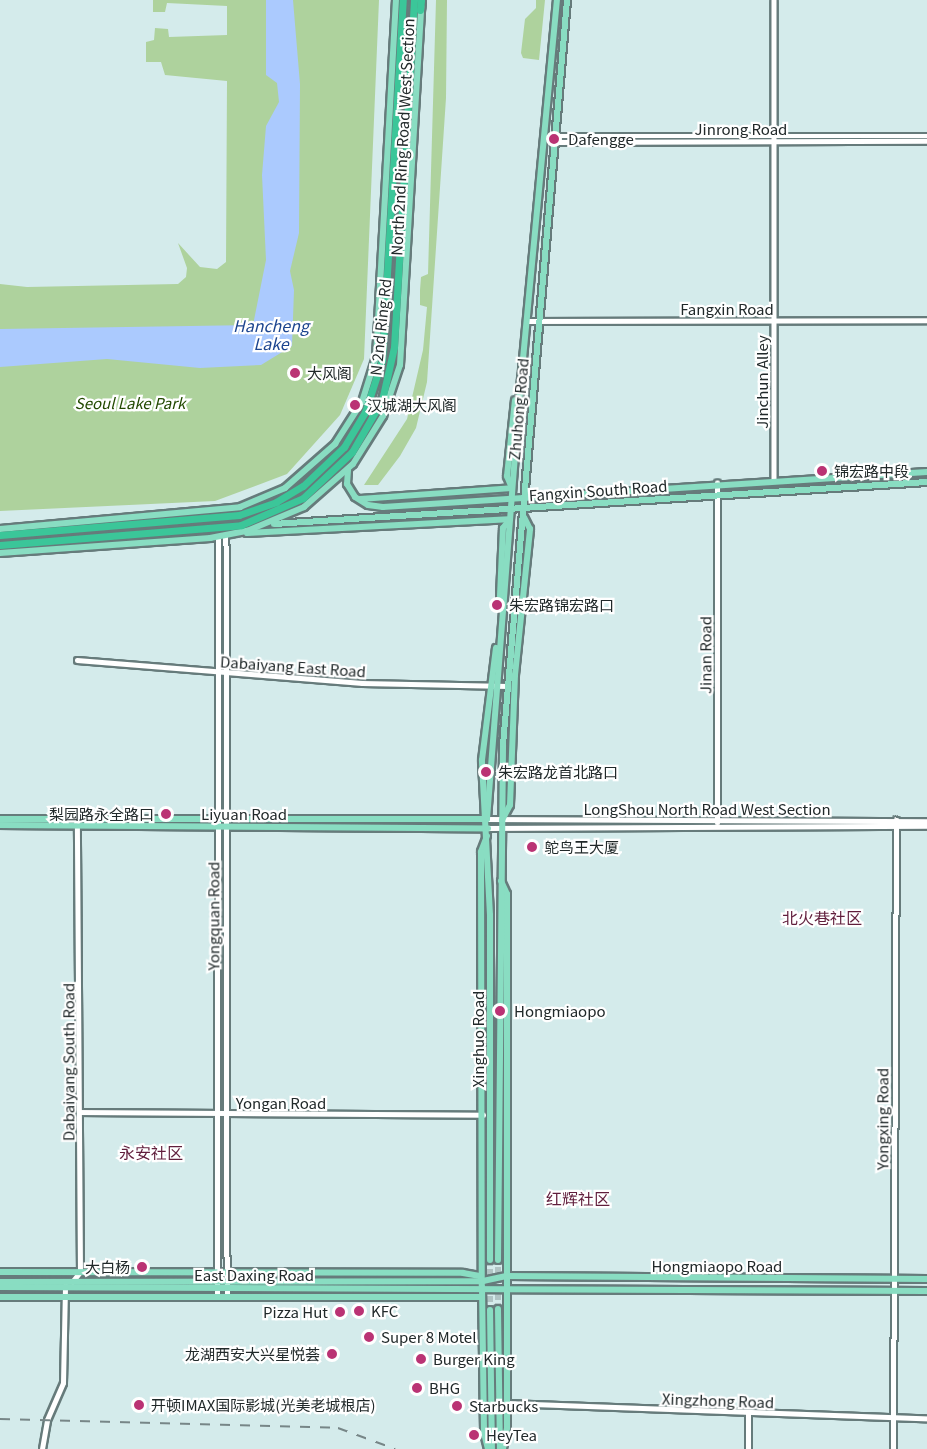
<!DOCTYPE html>
<html>
<head>
<meta charset="utf-8">
<style>
	body { margin:0 }
	#map { position:relative; width:927px; height:1449px; overflow:hidden; background:#d4ebeb; font-family:Georgia,"Noto Sans SC",serif }
	div>[style] { position:absolute }
	[style*='--x'] { left:calc(var(--x)*1px); top:calc(var(--y)*1px); width:calc(var(--w)*1px); rotate:calc(var(--a)*1deg) }
	.green>* { inset:0; background:#aed29d }
	.water>* { inset:0; background:#abcafe }
	.major-tunnel>* { height:6px; margin-top:-3px; transform-origin:0; background:repeating-linear-gradient(90deg,#b0c4c4 0 6px,transparent 0 9px) }
	.roads { filter:drop-shadow(2px 0 #667b7b) drop-shadow(-2px 0 #667b7b) drop-shadow(0 2px #667b7b) drop-shadow(0 -2px #667b7b) }
	.minor>* { height:4.5px; margin:-2.25px; padding:0 2.25px; transform-origin:2.25px; border-radius:2.25px; background:#fff }
	.major>* { height:6px; margin:-3px; padding:0 3px; transform-origin:3px; border-radius:3px; background:#89ddc2 }
	.highway>* { height:7px; margin:-3.5px; padding:0 3.5px; transform-origin:3.5px; border-radius:3.5px; background:#3bc699 }
	.rail>* { height:1.5px; margin-top:-0.75px; transform-origin:0; background:repeating-linear-gradient(90deg,#778687 0 10px,transparent 0 20px) }
	.dots>* { width:16px; height:16px; translate:-50% -50%; box-sizing:border-box; border:3px solid #fff; border-radius:50% }
	span { translate:-50% -50%; white-space:nowrap; text-align:center; line-height:1.15; -webkit-text-stroke:4.5px #fff; paint-order:stroke }
	.street-label { font-size:15px; color:#21292a }
	.poi-label { font-size:15px; color:#21292a }
	.left { translate:0 -50%; text-align:left }
	.right { translate:-100% -50%; text-align:right }
	.park-label { font-size:15px; color:#224901; font-style:italic }
	.water-label { font-size:16px; color:#1c458f; font-style:italic }
	.neighbourhood-label { font-size:16px; color:#601e3c }
</style>
</head>
<body>
<div id="map">
	<div class="green">
		<i style="clip-path:polygon(153px 0,379px 0,364px 359px,340px 415px,287px 474px,215px 501px,0 511px,0 284px,27px 287px,178px 284px,186px 277px,187px 268px,178px 243px,200px 267px,217px 269px,226px 262px,227px 81px,165px 75px,161px 62px,146px 62px,146px 42px,154px 40px,155px 28px,168px 29px,169px 37px,227px 35px,227px 6px,167px 3px,165px 12px,153px 12px)"></i>
		<i style="clip-path:polygon(436px 0,447px 0,446px 98px,427px 382px,416px 428px,400px 456px,378px 485px,364px 485px,407px 419px,423px 350px,427px 307px,420px 305px,420px 290px,421px 277px,428px 274px)"></i>
		<i style="clip-path:polygon(536px 0,545px 0,539px 60px,523px 58px,521px 53px,525px 19px,536px 8px)"></i>
	</div>
	<div class="water">
		<i style="clip-path:polygon(266px 0,293px 0,300px 84px,299px 233px,290px 271px,294px 290px,292px 346px,261px 365px,200px 368px,107px 359px,0 367px,0 329px,253px 325px,266px 260px,262px 175px,266px 126px,279px 102px,277px 83px,266px 75px)"></i>
	</div>
	<div class="major-tunnel">
		<i style="--x:490;--y:1260;--w:50;--a:90"></i>
		<i style="--x:498;--y:1309;--w:49;--a:-90"></i>
	</div>
	<div class="roads">
		<div class="minor">
			<i style="--x:774;--y:0;--w:480;--a:90"></i>
			<i style="--x:555;--y:136;--w:372;--a:0"></i>
			<i style="--x:554;--y:142;--w:373;--a:-0.2"></i>
			<i style="--x:526;--y:321;--w:401;--a:-0.1"></i>
			<i style="--x:226;--y:536;--w:761;--a:89.92"></i>
			<i style="--x:77;--y:660;--w:286;--a:4.6"></i>
			<i style="--x:362;--y:683;--w:146;--a:1.2"></i>
			<i style="--x:487;--y:819;--w:440;--a:0.3"></i>
			<i style="--x:717;--y:823;--w:340;--a:-90"></i>
			<i style="--x:488;--y:828;--w:439;--a:-0.3"></i>
			<i style="--x:79;--y:1112;--w:404;--a:0.4"></i>
			<i style="--x:72;--y:1282;--w:13;--a:-51"></i>
			<i style="--x:80;--y:1272;--w:453;--a:-90.4"></i>
			<i style="--x:217;--y:1297;--w:760;--a:-89.92"></i>
			<i style="--x:508;--y:1403;--w:419;--a:2.1"></i>
			<i style="--x:748;--y:1413;--w:36;--a:90"></i>
			<i style="--x:42;--y:1449;--w:29;--a:-80"></i>
			<i style="--x:47;--y:1420;--w:40;--a:-66.6"></i>
			<i style="--x:63;--y:1383;--w:97;--a:-88.8"></i>
			<i style="--x:893;--y:1449;--w:629;--a:-89.73"></i>
		</div>
		<div class="major">
			<i style="--x:348;--y:470;--w:14;--a:94"></i>
			<i style="--x:347;--y:484;--w:15;--a:58"></i>
			<i style="--x:355;--y:497;--w:15;--a:32"></i>
			<i style="--x:368;--y:505;--w:15;--a:8"></i>
			<i style="--x:383;--y:507;--w:545;--a:-3.68"></i>
			<i style="--x:360;--y:499;--w:152;--a:-4.1"></i>
			<i style="--x:512;--y:488;--w:13;--a:-113"></i>
			<i style="--x:507;--y:476;--w:76;--a:-84"></i>
			<i style="--x:274;--y:524;--w:654;--a:-3.68"></i>
			<i style="--x:0;--y:529;--w:241;--a:-5.2"></i>
			<i style="--x:240;--y:507;--w:49;--a:-22.9"></i>
			<i style="--x:285;--y:488;--w:67;--a:-41.3"></i>
			<i style="--x:335;--y:444;--w:50;--a:-57.3"></i>
			<i style="--x:362;--y:402;--w:47;--a:-72.7"></i>
			<i style="--x:376;--y:357;--w:358;--a:-86.8"></i>
			<i style="--x:247;--y:533;--w:263;--a:-3"></i>
			<i style="--x:0;--y:553;--w:211;--a:-4.1"></i>
			<i style="--x:210;--y:538;--w:38;--a:-11"></i>
			<i style="--x:247;--y:531;--w:62;--a:-22.8"></i>
			<i style="--x:304;--y:507;--w:65;--a:-41.3"></i>
			<i style="--x:353;--y:464;--w:57;--a:-58"></i>
			<i style="--x:383;--y:416;--w:54;--a:-71.6"></i>
			<i style="--x:400;--y:365;--w:359;--a:-86.6"></i>
			<i style="--x:500;--y:596;--w:68;--a:-87.5"></i>
			<i style="--x:503;--y:528;--w:11;--a:-52"></i>
			<i style="--x:0;--y:819;--w:487;--a:0"></i>
			<i style="--x:487;--y:819;--w:440;--a:-85.6"></i>
			<i style="--x:521;--y:380;--w:382;--a:-84.6"></i>
			<i style="--x:502;--y:820;--w:17;--a:-62"></i>
			<i style="--x:510;--y:805;--w:130;--a:-87.8"></i>
			<i style="--x:515;--y:675;--w:147;--a:-84.1"></i>
			<i style="--x:530;--y:529;--w:13;--a:-117"></i>
			<i style="--x:0;--y:825;--w:488;--a:0.4"></i>
			<i style="--x:487;--y:836;--w:17;--a:111"></i>
			<i style="--x:481;--y:852;--w:435;--a:89.9"></i>
			<i style="--x:482;--y:1287;--w:146;--a:89.2"></i>
			<i style="--x:484;--y:1433;--w:16;--a:76"></i>
			<i style="--x:501;--y:881;--w:14;--a:65"></i>
			<i style="--x:507;--y:894;--w:534;--a:90"></i>
			<i style="--x:507;--y:1428;--w:21;--a:101"></i>
			<i style="--x:490;--y:1260;--w:345;--a:-90"></i>
			<i style="--x:490;--y:915;--w:155;--a:-93"></i>
			<i style="--x:482;--y:760;--w:113;--a:-82.9"></i>
			<i style="--x:498;--y:1260;--w:515;--a:-89.44"></i>
			<i style="--x:503;--y:745;--w:748;--a:-85.09"></i>
			<i style="--x:0;--y:1272;--w:463;--a:0.1"></i>
			<i style="--x:463;--y:1273;--w:17;--a:10"></i>
			<i style="--x:480;--y:1276;--w:5;--a:68"></i>
			<i style="--x:0;--y:1282;--w:483;--a:-0.1"></i>
			<i style="--x:483;--y:1281;--w:25;--a:-12"></i>
			<i style="--x:507;--y:1276;--w:420;--a:0.4"></i>
			<i style="--x:0;--y:1287;--w:927;--a:0.25"></i>
			<i style="--x:0;--y:1297;--w:482;--a:0"></i>
			<i style="--x:498;--y:1309;--w:140;--a:89.2"></i>
			<i style="--x:490;--y:1310;--w:139;--a:89.2"></i>
		</div>
		<div class="highway">
			<i style="--x:420;--y:10;--w:10;--a:-84"></i>
			<i style="--x:0;--y:535;--w:240;--a:-4.8"></i>
			<i style="--x:239;--y:515;--w:39;--a:-19"></i>
			<i style="--x:276;--y:502;--w:31;--a:-31"></i>
			<i style="--x:303;--y:486;--w:57;--a:-43.6"></i>
			<i style="--x:344;--y:447;--w:41;--a:-59"></i>
			<i style="--x:365;--y:412;--w:55;--a:-71.9"></i>
			<i style="--x:382;--y:360;--w:361;--a:-86.7"></i>
			<i style="--x:0;--y:545;--w:242;--a:-4.7"></i>
			<i style="--x:241;--y:525;--w:68;--a:-23.5"></i>
			<i style="--x:303;--y:498;--w:67;--a:-43.2"></i>
			<i style="--x:352;--y:452;--w:60;--a:-60"></i>
			<i style="--x:382;--y:400;--w:54;--a:-77.2"></i>
			<i style="--x:394;--y:347;--w:348;--a:-86.7"></i>
		</div>
	</div>
	<div class="rail">
		<i style="--x:0;--y:1419;--w:338;--a:1.5"></i>
		<i style="--x:338;--y:1428;--w:61;--a:20.2"></i>
	</div>
	<div class="dots">
		<i style="left:554px;top:139px;background:#ba3374"></i>
		<i style="left:295px;top:373px;background:#ba3374"></i>
		<i style="left:355px;top:405px;background:#ba3374"></i>
		<i style="left:822px;top:471px;background:#ba3374"></i>
		<i style="left:497px;top:605px;background:#ba3374"></i>
		<i style="left:486px;top:772px;background:#ba3374"></i>
		<i style="left:166px;top:814px;background:#ba3374"></i>
		<i style="left:532px;top:847px;background:#ba3374"></i>
		<i style="left:500px;top:1011px;background:#ba3374"></i>
		<i style="left:142px;top:1267px;background:#ba3374"></i>
		<i style="left:359px;top:1311px;background:#ba3374"></i>
		<i style="left:340px;top:1312px;background:#ba3374"></i>
		<i style="left:369px;top:1337px;background:#ba3374"></i>
		<i style="left:332px;top:1354px;background:#ba3374"></i>
		<i style="left:421px;top:1359px;background:#ba3374"></i>
		<i style="left:417px;top:1388px;background:#ba3374"></i>
		<i style="left:139px;top:1405px;background:#ba3374"></i>
		<i style="left:457px;top:1406px;background:#ba3374"></i>
		<i style="left:474px;top:1435px;background:#ba3374"></i>
	</div>
	<div class="street-label">
		<span style="left:741px;top:129px">Jinrong Road</span>
		<span style="left:402px;top:137px;rotate:-87deg">North 2nd Ring Road West Section</span>
		<span style="left:727px;top:309px">Fangxin Road</span>
		<span style="left:380px;top:327px;rotate:-84deg">N 2nd Ring Rd</span>
		<span style="left:762px;top:382px;rotate:-90deg">Jinchun Alley</span>
		<span style="left:518px;top:409px;rotate:-85deg">Zhuhong Road</span>
		<span style="left:598px;top:490px;rotate:-4deg">Fangxin South Road</span>
		<span style="left:705px;top:655px;rotate:-90deg">Jinan Road</span>
		<span style="left:293px;top:666px;rotate:4deg">Dabaiyang East Road</span>
		<span style="left:707px;top:809px">LongShou North Road West Section</span>
		<span style="left:244px;top:814px">Liyuan Road</span>
		<span style="left:213px;top:916px;rotate:-90deg">Yongquan Road</span>
		<span style="left:478px;top:1039px;rotate:-90deg">Xinghuo Road</span>
		<span style="left:68px;top:1062px;rotate:-90deg">Dabaiyang South Road</span>
		<span style="left:281px;top:1103px">Yongan Road</span>
		<span style="left:882px;top:1119px;rotate:-90deg">Yongxing Road</span>
		<span style="left:717px;top:1266px">Hongmiaopo Road</span>
		<span style="left:254px;top:1275px">East Daxing Road</span>
		<span style="left:718px;top:1400px;rotate:2deg">Xingzhong Road</span>
	</div>
	<div class="poi-label">
		<span class="left" style="left:568px;top:139px">Dafengge</span>
		<span class="left" style="left:307px;top:373px">大风阁</span>
		<span class="left" style="left:367px;top:405px">汉城湖大风阁</span>
		<span class="left" style="left:834px;top:471px">锦宏路中段</span>
		<span class="left" style="left:509px;top:605px">朱宏路锦宏路口</span>
		<span class="left" style="left:498px;top:772px">朱宏路龙首北路口</span>
		<span class="right" style="left:154px;top:814px">梨园路永全路口</span>
		<span class="left" style="left:544px;top:847px">鸵鸟王大厦</span>
		<span class="left" style="left:514px;top:1011px">Hongmiaopo</span>
		<span class="right" style="left:130px;top:1267px">大白杨</span>
		<span class="left" style="left:371px;top:1311px">KFC</span>
		<span class="right" style="left:328px;top:1312px">Pizza Hut</span>
		<span class="left" style="left:381px;top:1337px">Super 8 Motel</span>
		<span class="right" style="left:320px;top:1354px">龙湖西安大兴星悦荟</span>
		<span class="left" style="left:433px;top:1359px">Burger King</span>
		<span class="left" style="left:429px;top:1388px">BHG</span>
		<span class="left" style="left:151px;top:1405px">开顿IMAX国际影城(光美老城根店)</span>
		<span class="left" style="left:469px;top:1406px">Starbucks</span>
		<span class="left" style="left:486px;top:1435px">HeyTea</span>
	</div>
	<div class="park-label">
		<span style="left:130px;top:403px">Seoul Lake Park</span>
	</div>
	<div class="water-label">
		<span style="left:271px;top:334px">Hancheng<br>Lake</span>
	</div>
	<div class="neighbourhood-label">
		<span style="left:822px;top:917px">北火巷社区</span>
		<span style="left:151px;top:1152px">永安社区</span>
		<span style="left:578px;top:1198px">红辉社区</span>
	</div>
</div>
</body>
</html>
